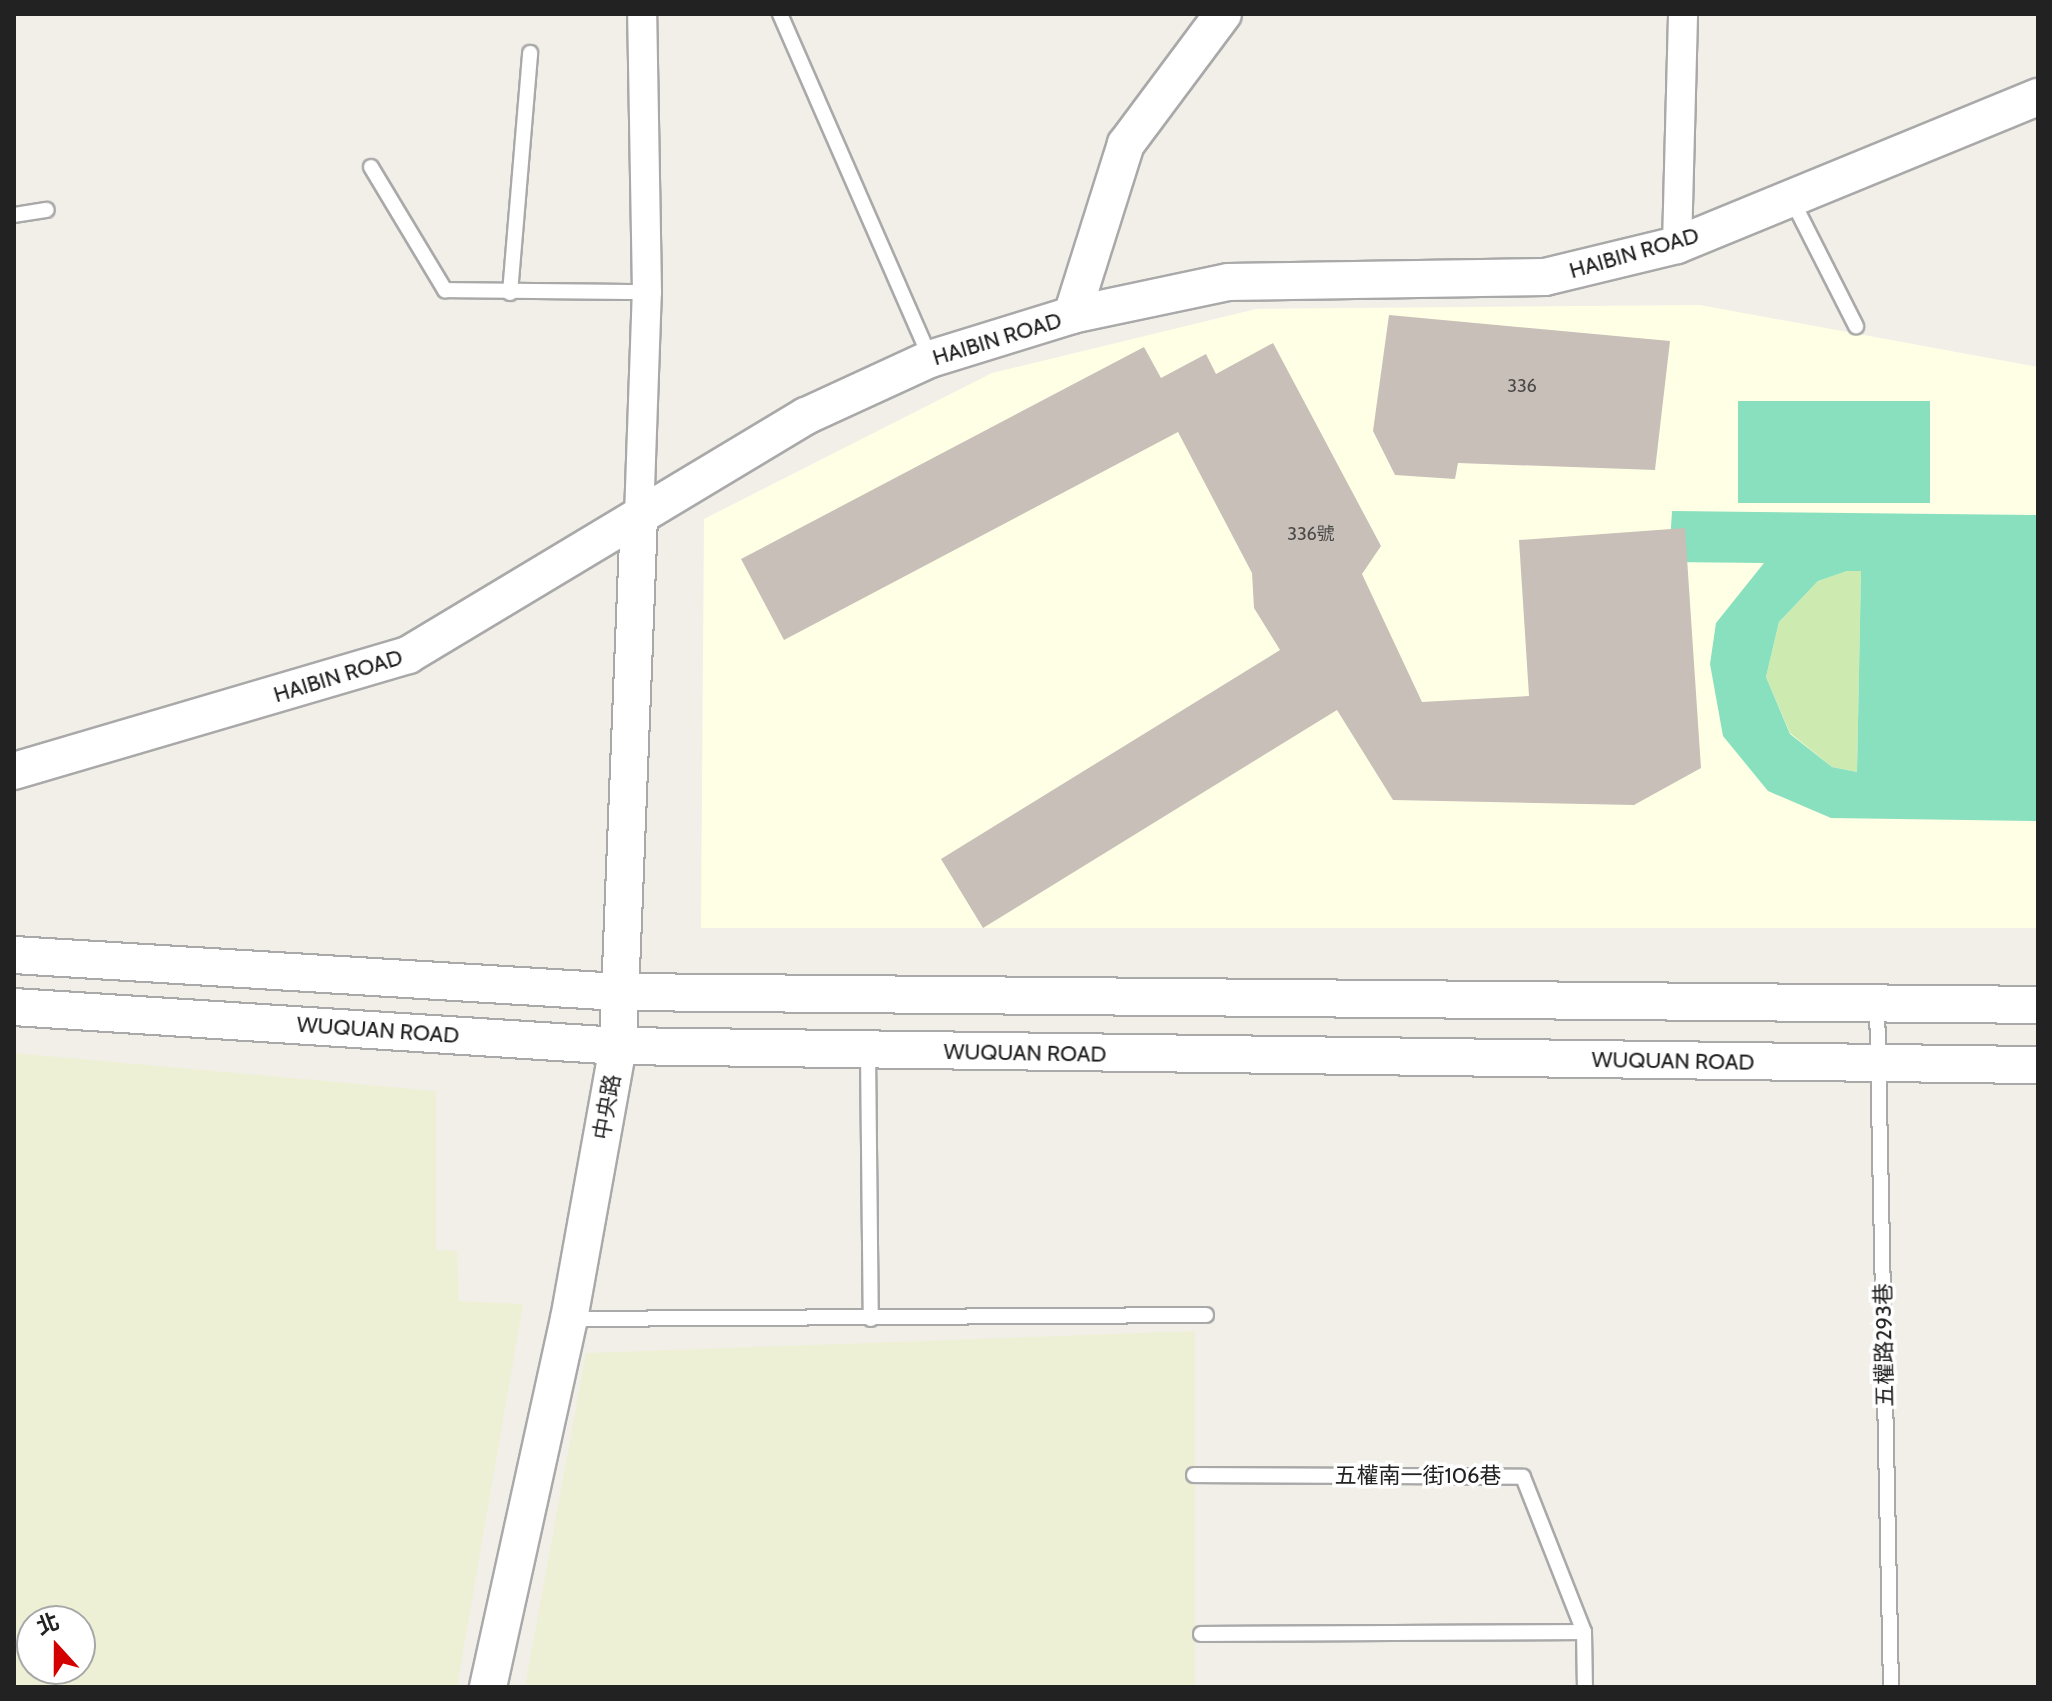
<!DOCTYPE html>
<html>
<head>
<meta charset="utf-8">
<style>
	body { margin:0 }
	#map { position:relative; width:2052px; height:1701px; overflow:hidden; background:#f2efe9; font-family:Cabin,"Noto Sans TC",sans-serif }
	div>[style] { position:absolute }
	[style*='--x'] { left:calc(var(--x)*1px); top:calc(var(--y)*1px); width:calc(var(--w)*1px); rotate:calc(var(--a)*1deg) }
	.education>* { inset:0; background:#ffffe5 }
	.farmland>* { inset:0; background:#eef0d5 }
	.grass>* { inset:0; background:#cdebb0 }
	.pitch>* { inset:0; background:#88e0be; transform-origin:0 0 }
	.building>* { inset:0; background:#c7bfb8 }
	.roads { filter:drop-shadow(2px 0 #a9a9a9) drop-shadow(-2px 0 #a9a9a9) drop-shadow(0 2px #a9a9a9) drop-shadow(0 -2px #a9a9a9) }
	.service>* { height:14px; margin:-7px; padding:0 7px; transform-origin:7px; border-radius:7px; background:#fff }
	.minor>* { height:28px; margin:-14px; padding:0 14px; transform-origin:14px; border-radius:14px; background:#fff }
	.tertiary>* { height:36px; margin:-18px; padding:0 18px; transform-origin:18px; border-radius:18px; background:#fff }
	span { translate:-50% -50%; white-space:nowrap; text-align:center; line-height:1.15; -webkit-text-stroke:7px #fff; paint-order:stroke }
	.number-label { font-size:18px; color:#4b4948 }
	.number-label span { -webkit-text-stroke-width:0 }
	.street-label { font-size:22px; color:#222 }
	.frame { position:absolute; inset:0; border:16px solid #222; pointer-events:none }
	.north { position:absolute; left:16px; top:1605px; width:80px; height:80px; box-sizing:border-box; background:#fff; border:2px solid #a7a7a7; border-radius:50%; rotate:339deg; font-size:22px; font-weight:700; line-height:32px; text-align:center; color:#222 }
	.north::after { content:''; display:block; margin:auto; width:28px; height:36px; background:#d40000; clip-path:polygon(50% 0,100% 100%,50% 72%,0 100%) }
</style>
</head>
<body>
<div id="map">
	<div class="education">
		<i style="clip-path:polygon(1700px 305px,2038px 367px,2038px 928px,701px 928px,704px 519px,992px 373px,1256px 309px)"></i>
	</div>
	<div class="farmland">
		<i style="clip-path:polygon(evenodd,14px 1053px,436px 1091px,436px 1250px,457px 1251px,459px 1301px,523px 1304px,457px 1687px,14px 1687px,14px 1053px,32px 1621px,80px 1621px,80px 1669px,32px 1669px,32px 1621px)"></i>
		<i style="clip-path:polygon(1195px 1331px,1195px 1687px,525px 1687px,586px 1353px)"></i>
	</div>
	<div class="grass">
		<i style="clip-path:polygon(1847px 571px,1861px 571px,1857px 772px,1832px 767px,1790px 733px,1766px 677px,1779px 622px,1818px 581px)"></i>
	</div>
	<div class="pitch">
		<i style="left:1930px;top:401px;width:102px;height:192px;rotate:90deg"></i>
		<i style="clip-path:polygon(evenodd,1672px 511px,2038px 515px,2038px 821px,1831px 818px,1768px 791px,1723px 736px,1710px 664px,1716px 623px,1764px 563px,1669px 562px,1672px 511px,1847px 571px,1861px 571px,1857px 772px,1832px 767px,1790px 734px,1766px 677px,1779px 622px,1818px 581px,1847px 571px)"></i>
	</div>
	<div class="building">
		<i style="clip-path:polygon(1389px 315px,1670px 341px,1655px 470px,1458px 463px,1455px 479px,1395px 475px,1373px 431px)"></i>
		<i style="clip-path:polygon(1273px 343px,1381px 546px,1362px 574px,1422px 702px,1529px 696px,1519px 540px,1685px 528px,1701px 768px,1634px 805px,1393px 800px,1337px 710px,983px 928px,941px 859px,1280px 650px,1254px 608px,1252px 573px,1178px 432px,784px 640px,741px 559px,1144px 347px,1161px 378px,1206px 354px,1216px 374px)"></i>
	</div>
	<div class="roads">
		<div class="service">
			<i style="--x:780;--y:14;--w:375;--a:66.4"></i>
			<i style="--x:371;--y:167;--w:144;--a:59"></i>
			<i style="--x:445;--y:290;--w:202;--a:0.6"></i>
			<i style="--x:1791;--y:198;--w:144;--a:63.1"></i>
			<i style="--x:14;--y:215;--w:33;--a:-9"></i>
			<i style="--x:510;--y:293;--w:241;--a:-85.2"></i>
			<i style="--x:1877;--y:1002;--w:685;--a:88.83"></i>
			<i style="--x:868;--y:1052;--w:267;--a:89.4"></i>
			<i style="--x:570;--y:1319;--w:636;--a:-0.36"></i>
			<i style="--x:1194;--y:1475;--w:329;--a:0.3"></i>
			<i style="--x:1523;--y:1477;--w:167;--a:68.5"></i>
			<i style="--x:1584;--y:1632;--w:55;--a:89"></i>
			<i style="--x:1201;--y:1634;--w:383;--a:-0.3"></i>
		</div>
		<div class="minor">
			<i style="--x:1677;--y:245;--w:231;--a:-88.5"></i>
			<i style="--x:639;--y:517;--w:225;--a:-88"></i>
			<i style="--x:647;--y:292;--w:278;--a:-91"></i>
		</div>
		<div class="tertiary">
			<i style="--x:1072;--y:315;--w:179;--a:-72.5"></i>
			<i style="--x:1126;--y:144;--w:162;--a:-53.3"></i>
			<i style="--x:14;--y:771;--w:411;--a:-16.4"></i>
			<i style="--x:408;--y:655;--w:464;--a:-31"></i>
			<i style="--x:806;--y:416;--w:136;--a:-24.7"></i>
			<i style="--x:930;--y:359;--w:149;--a:-17.2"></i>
			<i style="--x:1072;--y:315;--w:159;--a:-11.9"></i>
			<i style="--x:1228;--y:282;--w:317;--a:-0.9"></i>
			<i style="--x:1545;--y:277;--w:136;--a:-13.6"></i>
			<i style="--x:1677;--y:245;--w:390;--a:-22.3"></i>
			<i style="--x:14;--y:955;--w:606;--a:3.5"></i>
			<i style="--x:619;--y:992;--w:1419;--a:0.52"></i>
			<i style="--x:14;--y:1007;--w:605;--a:3.69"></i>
			<i style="--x:618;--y:1046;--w:1420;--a:0.77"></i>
			<i style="--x:488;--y:1687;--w:377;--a:-77.6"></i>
			<i style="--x:569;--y:1319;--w:277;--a:-79.8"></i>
			<i style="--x:618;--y:1046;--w:529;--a:-87.73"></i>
		</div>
	</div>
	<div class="number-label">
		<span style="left:1522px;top:386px">336</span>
		<span style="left:1311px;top:534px">336號</span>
	</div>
	<div class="street-label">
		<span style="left:1634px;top:253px;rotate:-16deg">HAIBIN ROAD</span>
		<span style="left:997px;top:339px;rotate:-17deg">HAIBIN ROAD</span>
		<span style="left:338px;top:676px;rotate:-17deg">HAIBIN ROAD</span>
		<span style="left:378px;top:1030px;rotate:4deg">WUQUAN ROAD</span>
		<span style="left:1025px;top:1053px;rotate:1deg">WUQUAN ROAD</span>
		<span style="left:1673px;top:1061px;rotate:1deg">WUQUAN ROAD</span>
		<span style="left:607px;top:1107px;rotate:-80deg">中央路</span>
		<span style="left:1884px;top:1345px;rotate:-91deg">五權路293巷</span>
		<span style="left:1418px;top:1476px">五權南一街106巷</span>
	</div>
	<div class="frame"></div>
	<div class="north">北</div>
</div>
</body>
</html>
